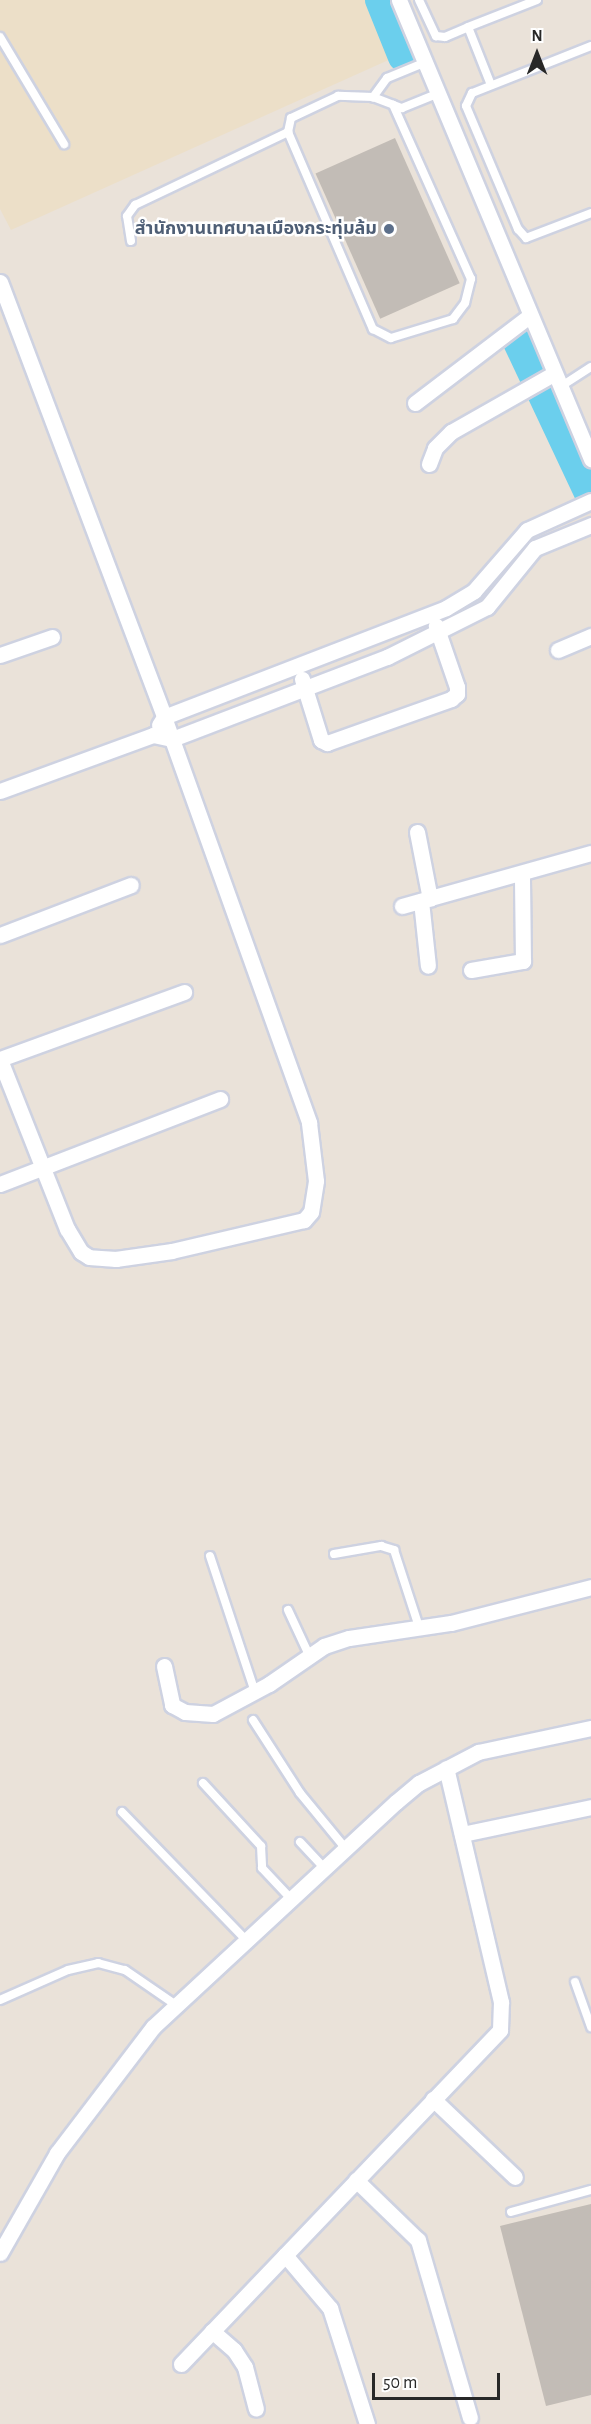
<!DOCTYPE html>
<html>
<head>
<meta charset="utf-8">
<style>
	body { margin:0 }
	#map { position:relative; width:591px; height:2424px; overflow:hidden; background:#eae2d9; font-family:"Alegreya Sans","Noto Sans Thai",sans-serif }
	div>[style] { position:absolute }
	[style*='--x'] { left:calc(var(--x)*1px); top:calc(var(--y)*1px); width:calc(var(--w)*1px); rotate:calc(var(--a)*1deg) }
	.education>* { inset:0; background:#ecdfc8 }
	.river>* { height:30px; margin:-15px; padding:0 15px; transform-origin:15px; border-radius:15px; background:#6bcfed }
	.building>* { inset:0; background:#c2bcb6; transform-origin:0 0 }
	.roads { filter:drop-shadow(2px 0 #ced2e1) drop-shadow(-2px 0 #ced2e1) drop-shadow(0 2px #ced2e1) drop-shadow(0 -2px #ced2e1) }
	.lane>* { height:8px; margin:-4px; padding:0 4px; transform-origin:4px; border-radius:4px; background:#fff }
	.street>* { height:15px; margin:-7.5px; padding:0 7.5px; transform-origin:7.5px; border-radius:7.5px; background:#fff }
	.dots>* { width:16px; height:16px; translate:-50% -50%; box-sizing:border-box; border:3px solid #fff; border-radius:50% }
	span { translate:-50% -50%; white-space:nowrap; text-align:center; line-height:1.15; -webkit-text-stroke:5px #fff; paint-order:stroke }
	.service-label { font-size:18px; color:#4e5e75; font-weight:700 }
	.right { translate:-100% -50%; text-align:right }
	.north { position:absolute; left:507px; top:24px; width:60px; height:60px; -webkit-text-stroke:4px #fff; paint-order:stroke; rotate:0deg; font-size:16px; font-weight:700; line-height:24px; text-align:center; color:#282828 }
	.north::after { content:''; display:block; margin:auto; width:21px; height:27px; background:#282828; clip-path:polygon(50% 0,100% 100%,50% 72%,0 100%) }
	.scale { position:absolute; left:372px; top:2373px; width:128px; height:27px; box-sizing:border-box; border:3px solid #282828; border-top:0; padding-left:8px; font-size:18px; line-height:21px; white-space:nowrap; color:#282828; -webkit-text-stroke:4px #fff; paint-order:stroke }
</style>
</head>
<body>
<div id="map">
	<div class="education">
		<i style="clip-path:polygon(0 0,373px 0,384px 19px,393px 58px,11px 230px,0 209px)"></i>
	</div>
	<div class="river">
		<i style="--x:380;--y:0;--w:61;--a:68"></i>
		<i style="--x:517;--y:340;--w:174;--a:64.8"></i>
	</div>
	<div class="building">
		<i style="left:395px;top:138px;width:159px;height:87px;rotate:66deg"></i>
		<i style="clip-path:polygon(591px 2204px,591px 2395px,546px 2406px,500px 2226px)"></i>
	</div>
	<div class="roads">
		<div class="lane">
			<i style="--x:419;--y:0;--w:40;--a:65"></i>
			<i style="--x:436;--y:36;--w:9;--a:6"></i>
			<i style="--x:445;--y:37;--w:25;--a:-23"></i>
			<i style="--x:0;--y:37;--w:125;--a:59.1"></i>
			<i style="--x:591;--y:46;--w:128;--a:158.4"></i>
			<i style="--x:472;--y:93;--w:14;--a:115"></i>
			<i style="--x:466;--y:106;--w:134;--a:67.1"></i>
			<i style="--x:518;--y:229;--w:12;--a:48"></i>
			<i style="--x:526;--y:238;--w:70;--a:-21"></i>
			<i style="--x:426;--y:62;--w:42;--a:157.7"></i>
			<i style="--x:387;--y:78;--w:24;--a:126"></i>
			<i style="--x:373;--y:97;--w:31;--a:21"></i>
			<i style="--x:402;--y:108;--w:40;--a:-22"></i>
			<i style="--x:491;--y:85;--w:62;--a:-111.6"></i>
			<i style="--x:468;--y:27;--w:74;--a:-21.4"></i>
			<i style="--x:373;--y:97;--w:35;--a:-178"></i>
			<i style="--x:338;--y:96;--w:52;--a:154.9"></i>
			<i style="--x:291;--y:118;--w:14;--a:102"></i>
			<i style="--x:288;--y:132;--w:215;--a:66.7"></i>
			<i style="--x:373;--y:329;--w:20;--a:27"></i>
			<i style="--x:391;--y:338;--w:65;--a:-17"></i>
			<i style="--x:453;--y:319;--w:20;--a:-53"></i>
			<i style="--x:465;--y:303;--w:25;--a:-76"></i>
			<i style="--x:471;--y:279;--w:191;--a:-114.1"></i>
			<i style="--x:131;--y:241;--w:25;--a:-99"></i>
			<i style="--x:127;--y:216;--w:14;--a:-54"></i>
			<i style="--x:135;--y:205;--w:170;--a:-25.5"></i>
			<i style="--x:560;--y:387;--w:37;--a:-33"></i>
			<i style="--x:334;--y:1554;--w:48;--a:-9.7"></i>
			<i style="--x:381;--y:1546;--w:14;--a:17"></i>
			<i style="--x:394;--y:1550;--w:81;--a:72"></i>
			<i style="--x:210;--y:1556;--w:143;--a:71.7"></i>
			<i style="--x:288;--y:1610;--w:50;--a:65"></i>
			<i style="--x:253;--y:1720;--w:87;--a:57.2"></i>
			<i style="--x:300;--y:1793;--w:72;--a:50.6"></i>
			<i style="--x:203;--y:1783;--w:86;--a:47.4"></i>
			<i style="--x:261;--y:1846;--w:22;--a:87"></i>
			<i style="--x:262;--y:1868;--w:44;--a:46.8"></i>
			<i style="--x:122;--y:1812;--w:181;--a:45.9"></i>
			<i style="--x:300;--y:1842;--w:37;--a:47"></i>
			<i style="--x:575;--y:1982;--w:48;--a:70.4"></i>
			<i style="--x:0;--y:2000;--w:74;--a:-23.8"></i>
			<i style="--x:68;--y:1970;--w:31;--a:-13"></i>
			<i style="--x:98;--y:1963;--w:28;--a:15"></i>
			<i style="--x:125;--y:1970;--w:62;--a:34.5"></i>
			<i style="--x:511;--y:2212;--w:83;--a:-15.4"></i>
		</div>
		<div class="street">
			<i style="--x:399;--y:0;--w:498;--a:67.3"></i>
			<i style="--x:0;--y:282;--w:465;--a:69.3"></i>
			<i style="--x:164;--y:717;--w:431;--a:70.3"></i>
			<i style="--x:309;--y:1123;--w:58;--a:83.1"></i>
			<i style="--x:316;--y:1181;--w:31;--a:99"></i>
			<i style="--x:311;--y:1212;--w:11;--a:131"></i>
			<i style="--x:304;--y:1220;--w:136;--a:166.8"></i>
			<i style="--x:172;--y:1251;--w:57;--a:171.9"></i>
			<i style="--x:116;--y:1259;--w:27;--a:-176"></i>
			<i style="--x:89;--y:1257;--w:9;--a:-148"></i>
			<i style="--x:81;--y:1252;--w:27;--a:-121"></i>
			<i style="--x:67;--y:1229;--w:182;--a:-111.6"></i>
			<i style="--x:415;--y:403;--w:143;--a:-37.3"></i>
			<i style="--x:429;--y:464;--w:17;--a:-69"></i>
			<i style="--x:435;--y:448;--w:23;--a:-45"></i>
			<i style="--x:451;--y:432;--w:117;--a:-29.6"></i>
			<i style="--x:558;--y:650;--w:36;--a:-23"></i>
			<i style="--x:0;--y:655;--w:55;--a:-19.1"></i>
			<i style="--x:302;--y:679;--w:64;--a:72.7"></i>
			<i style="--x:321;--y:740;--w:7;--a:27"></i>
			<i style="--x:327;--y:743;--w:132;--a:-19.5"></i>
			<i style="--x:451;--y:699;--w:8;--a:-40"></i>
			<i style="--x:457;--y:694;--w:7;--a:-90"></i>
			<i style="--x:457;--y:687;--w:65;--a:-109"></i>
			<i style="--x:159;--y:725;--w:9;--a:-58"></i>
			<i style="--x:164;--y:717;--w:302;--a:-21.1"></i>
			<i style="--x:446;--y:608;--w:33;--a:-31"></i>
			<i style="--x:474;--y:591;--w:81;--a:-49"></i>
			<i style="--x:527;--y:530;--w:70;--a:-24.4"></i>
			<i style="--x:0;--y:791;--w:163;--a:-20.1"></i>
			<i style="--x:153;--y:735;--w:19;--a:12"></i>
			<i style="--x:172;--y:739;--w:230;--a:-20.9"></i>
			<i style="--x:387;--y:657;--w:112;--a:-26.6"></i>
			<i style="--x:487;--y:607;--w:76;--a:-50.9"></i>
			<i style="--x:535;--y:548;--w:61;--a:-22.3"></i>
			<i style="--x:417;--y:832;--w:68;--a:79"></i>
			<i style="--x:421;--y:901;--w:65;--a:83.9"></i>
			<i style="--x:402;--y:906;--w:196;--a:-15.7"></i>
			<i style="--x:0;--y:935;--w:140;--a:-20.9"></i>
			<i style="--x:471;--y:970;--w:53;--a:-9.8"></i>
			<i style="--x:523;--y:961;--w:88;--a:-90.7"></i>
			<i style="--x:0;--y:1059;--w:196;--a:-20"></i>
			<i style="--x:0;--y:1184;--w:236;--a:-21.1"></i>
			<i style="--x:164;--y:1666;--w:40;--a:78"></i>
			<i style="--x:172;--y:1705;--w:15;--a:28"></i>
			<i style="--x:185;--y:1712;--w:28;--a:4"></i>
			<i style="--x:213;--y:1714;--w:64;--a:-28.2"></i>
			<i style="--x:269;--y:1684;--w:67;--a:-34.6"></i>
			<i style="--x:324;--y:1646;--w:26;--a:-18"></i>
			<i style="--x:349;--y:1638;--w:103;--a:-8.4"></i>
			<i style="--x:451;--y:1623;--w:145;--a:-14.4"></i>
			<i style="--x:462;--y:1834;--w:132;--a:-11.8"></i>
			<i style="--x:433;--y:2099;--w:113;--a:43.6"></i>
			<i style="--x:356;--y:2180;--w:86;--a:44.1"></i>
			<i style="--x:418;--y:2240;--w:185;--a:73.7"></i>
			<i style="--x:0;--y:2253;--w:115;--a:-60.3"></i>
			<i style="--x:57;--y:2153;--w:158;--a:-52.7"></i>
			<i style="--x:153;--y:2027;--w:331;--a:-42.8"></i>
			<i style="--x:396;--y:1802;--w:30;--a:-40"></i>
			<i style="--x:419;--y:1783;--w:67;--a:-27.7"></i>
			<i style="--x:478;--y:1752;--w:116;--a:-12"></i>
			<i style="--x:285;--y:2255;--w:70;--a:49.7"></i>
			<i style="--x:330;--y:2308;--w:122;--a:72.3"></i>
			<i style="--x:212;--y:2331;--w:29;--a:41"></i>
			<i style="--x:234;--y:2350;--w:20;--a:57"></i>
			<i style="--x:245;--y:2367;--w:43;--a:75.3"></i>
			<i style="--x:181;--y:2364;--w:462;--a:-46.3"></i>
			<i style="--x:500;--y:2030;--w:28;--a:-88"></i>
			<i style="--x:501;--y:2002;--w:240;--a:-103.2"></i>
		</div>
	</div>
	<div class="dots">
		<i style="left:389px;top:229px;background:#5c6f8a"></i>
	</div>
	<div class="service-label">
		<span class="right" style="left:377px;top:229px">สำนักงานเทศบาลเมืองกระทุ่มล้ม</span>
	</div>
	<div class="north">N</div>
	<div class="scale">50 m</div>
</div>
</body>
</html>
